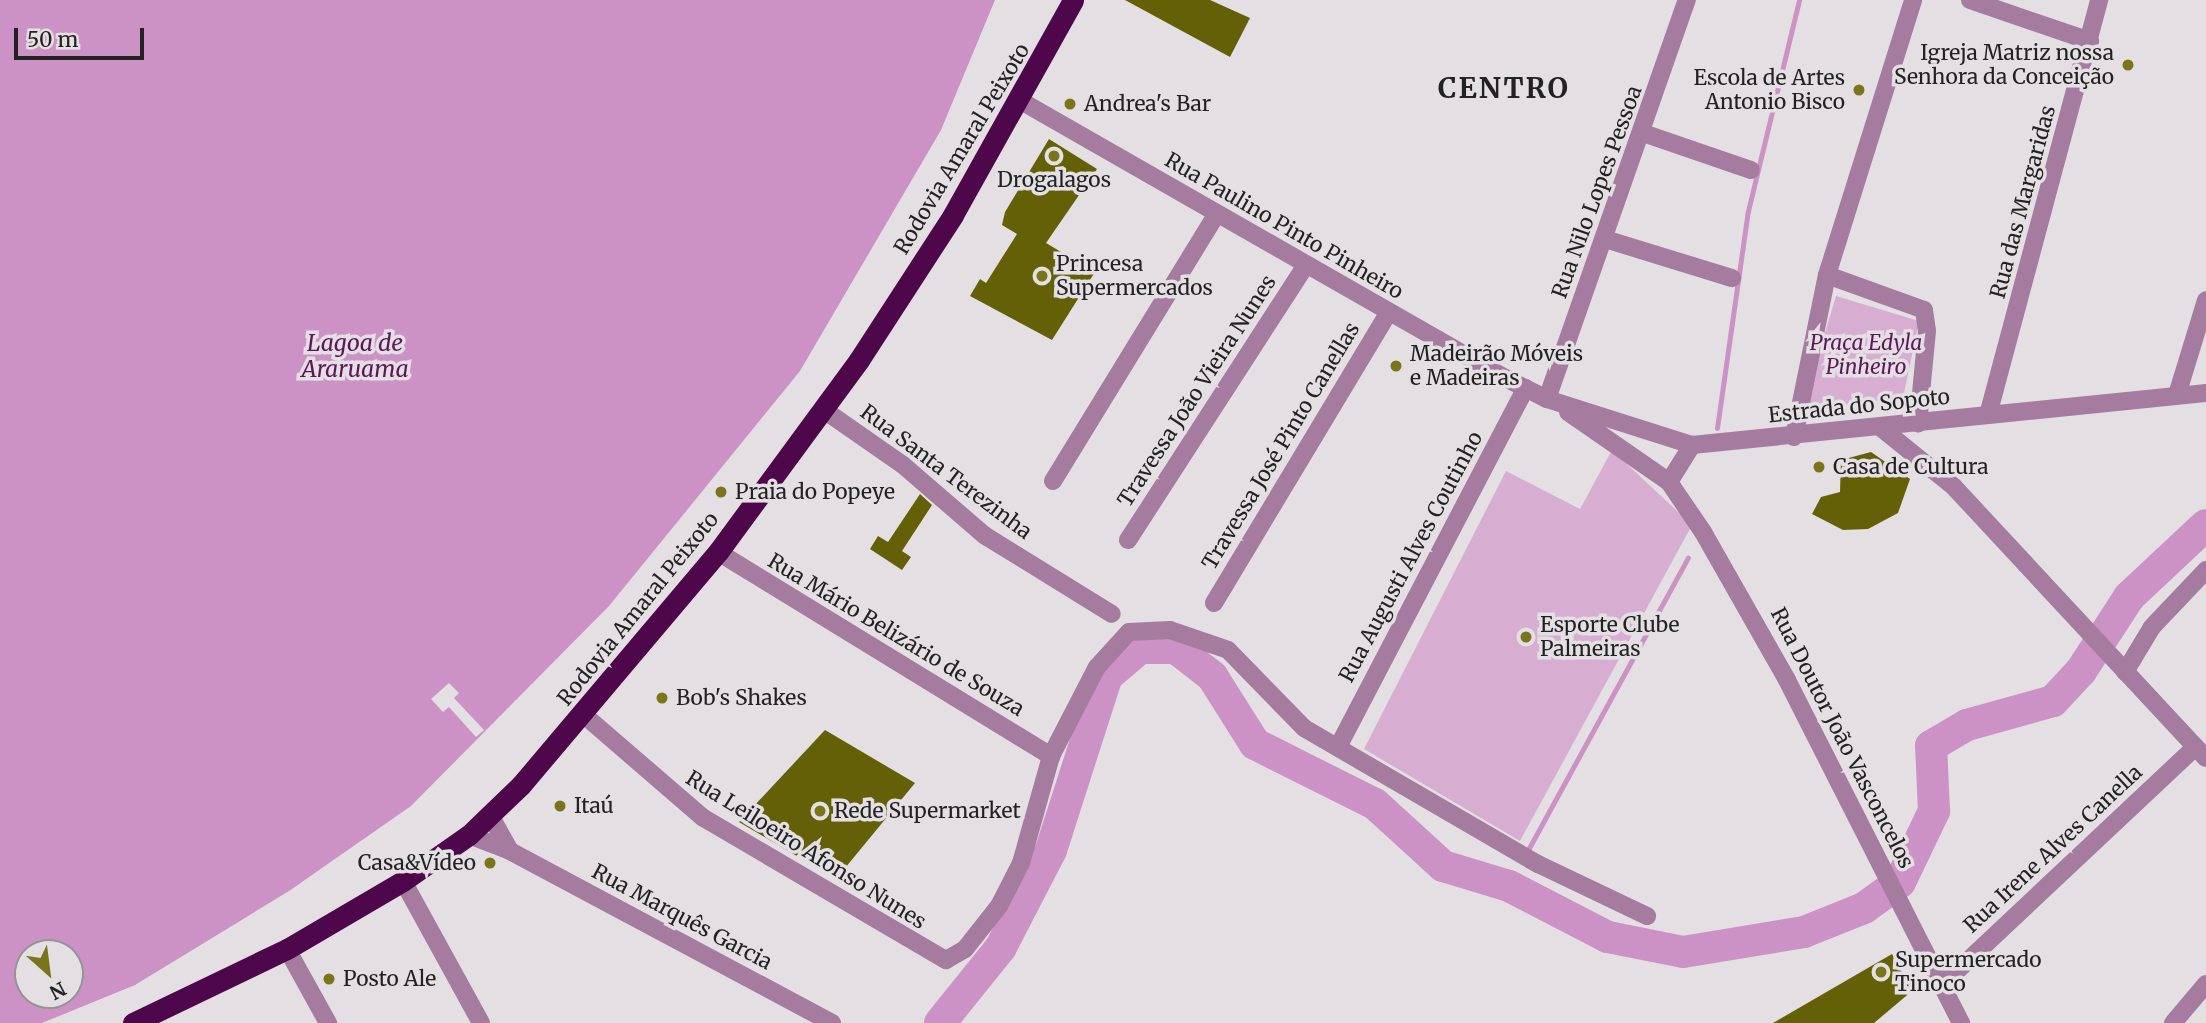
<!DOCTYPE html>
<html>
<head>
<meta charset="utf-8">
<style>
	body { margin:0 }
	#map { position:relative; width:2206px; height:1023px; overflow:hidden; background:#e3dfe2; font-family:Merriweather,serif }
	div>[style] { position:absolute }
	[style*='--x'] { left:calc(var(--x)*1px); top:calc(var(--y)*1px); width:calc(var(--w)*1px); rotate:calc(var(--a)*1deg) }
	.green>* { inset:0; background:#d7aed2 }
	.water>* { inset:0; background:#cc91c5 }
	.pier>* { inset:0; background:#e3dfe2 }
	.stream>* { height:5px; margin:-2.5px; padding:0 2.5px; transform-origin:2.5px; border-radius:2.5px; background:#cc91c5 }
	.river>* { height:32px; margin:-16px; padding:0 16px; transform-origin:16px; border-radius:16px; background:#cc91c5 }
	.building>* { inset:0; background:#646007 }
	.minor>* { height:18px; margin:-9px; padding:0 9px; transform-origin:9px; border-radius:9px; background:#a57b9f }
	.highway>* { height:21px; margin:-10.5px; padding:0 10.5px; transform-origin:10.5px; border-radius:10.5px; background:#4f074b }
	.dots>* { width:19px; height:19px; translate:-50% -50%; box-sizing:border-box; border:4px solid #e3dfe2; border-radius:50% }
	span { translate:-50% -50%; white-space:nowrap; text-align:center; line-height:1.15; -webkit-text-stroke:7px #e3dfe2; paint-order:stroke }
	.poi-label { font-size:21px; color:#232223 }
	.right { translate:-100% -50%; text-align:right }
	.left { translate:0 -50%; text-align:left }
	.street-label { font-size:21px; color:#232223 }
	.park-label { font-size:21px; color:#5e1859; font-style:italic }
	.water-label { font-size:23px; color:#5d1658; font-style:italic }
	.district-label { font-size:28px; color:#232223; font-weight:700; letter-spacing:2px }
	.north { position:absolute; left:14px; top:939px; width:70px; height:70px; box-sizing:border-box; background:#e3dfe2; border:2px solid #969396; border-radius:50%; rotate:152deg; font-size:19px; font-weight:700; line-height:28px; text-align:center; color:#232223 }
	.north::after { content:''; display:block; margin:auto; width:24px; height:32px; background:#7a751a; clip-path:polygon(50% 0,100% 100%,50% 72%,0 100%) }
	.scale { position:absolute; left:14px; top:28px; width:130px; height:32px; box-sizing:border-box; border:4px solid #232223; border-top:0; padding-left:9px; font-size:21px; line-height:24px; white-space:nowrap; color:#232223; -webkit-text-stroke:5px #e3dfe2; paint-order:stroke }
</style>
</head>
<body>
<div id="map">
	<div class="green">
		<i style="clip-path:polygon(1836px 296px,1919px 321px,1903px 398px,1802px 410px)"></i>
		<i style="clip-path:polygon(1612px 450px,1692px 525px,1520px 841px,1364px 749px,1506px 471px,1580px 509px)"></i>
	</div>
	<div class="water">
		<i style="clip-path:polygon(evenodd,0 0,995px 0,941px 130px,800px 371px,609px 606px,411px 806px,289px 891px,135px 985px,42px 1023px,0 1023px,0 0,28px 953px,70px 953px,70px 995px,28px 995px,28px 953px)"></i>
	</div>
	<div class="pier">
		<i style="clip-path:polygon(449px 683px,459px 693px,454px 698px,484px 730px,476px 737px,449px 707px,443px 712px,431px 699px)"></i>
	</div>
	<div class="stream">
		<i style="--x:1717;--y:428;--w:219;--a:-81.9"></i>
		<i style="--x:1748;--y:211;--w:217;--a:-76.4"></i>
		<i style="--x:1529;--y:848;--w:331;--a:-61.3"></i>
		<i style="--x:1509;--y:886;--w:13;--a:-67"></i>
	</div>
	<div class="river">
		<i style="--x:940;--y:1023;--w:97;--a:-51.2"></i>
		<i style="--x:1001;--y:947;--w:109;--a:-62.7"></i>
		<i style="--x:1051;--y:850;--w:183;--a:-72.2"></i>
		<i style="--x:1107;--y:676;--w:43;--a:-40.3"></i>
		<i style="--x:1140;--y:648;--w:36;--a:0"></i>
		<i style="--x:1176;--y:648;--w:46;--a:37.9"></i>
		<i style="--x:1212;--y:676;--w:80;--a:57.7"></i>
		<i style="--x:1255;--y:744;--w:134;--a:26.6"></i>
		<i style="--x:1375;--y:804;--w:92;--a:42.4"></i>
		<i style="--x:1443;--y:866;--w:69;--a:16.9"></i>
		<i style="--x:1509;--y:886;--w:111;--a:27.3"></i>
		<i style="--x:1608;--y:937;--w:76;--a:11.3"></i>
		<i style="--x:1683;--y:952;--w:123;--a:-9.4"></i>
		<i style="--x:1804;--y:932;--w:65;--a:-21.8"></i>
		<i style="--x:1864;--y:908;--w:44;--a:-35.8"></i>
		<i style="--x:1900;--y:882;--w:79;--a:-64.4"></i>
		<i style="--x:1934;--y:811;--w:65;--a:-92.6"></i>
		<i style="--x:1931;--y:746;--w:42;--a:-30.3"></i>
		<i style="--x:1967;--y:725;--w:89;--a:-15.6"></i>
		<i style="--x:2053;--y:701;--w:41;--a:-47"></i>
		<i style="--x:2081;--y:671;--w:88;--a:-57"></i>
		<i style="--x:2129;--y:597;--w:105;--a:-43.1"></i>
	</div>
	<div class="building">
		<i style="clip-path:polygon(1125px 0,1210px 0,1250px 18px,1230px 57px)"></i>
		<i style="clip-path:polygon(1049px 139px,1097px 169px,1046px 243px,1095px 272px,1052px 340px,970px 296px,980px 279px,986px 283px,1017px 234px,1002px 225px,1005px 212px)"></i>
		<i style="clip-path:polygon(1871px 452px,1910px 479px,1898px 513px,1868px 529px,1843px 530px,1812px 514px,1821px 497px,1840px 492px,1841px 460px)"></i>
		<i style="clip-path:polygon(920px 494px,932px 505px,902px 551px,911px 557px,902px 570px,870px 549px,878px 536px,888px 542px)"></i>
		<i style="clip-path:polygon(825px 730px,915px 783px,836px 879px,739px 822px)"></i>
		<i style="clip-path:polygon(1892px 954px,1912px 991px,1874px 1023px,1773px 1023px)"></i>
	</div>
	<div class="minor">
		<i style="--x:1970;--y:0;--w:127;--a:18.9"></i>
		<i style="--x:1021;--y:101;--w:560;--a:29.77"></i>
		<i style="--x:1507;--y:379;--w:45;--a:26.6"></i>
		<i style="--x:1547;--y:399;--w:152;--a:17.6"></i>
		<i style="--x:1692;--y:445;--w:517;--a:-5.78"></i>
		<i style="--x:1643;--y:133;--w:114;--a:18.9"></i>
		<i style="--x:1605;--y:239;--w:133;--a:17.1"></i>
		<i style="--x:1827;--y:275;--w:103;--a:19.8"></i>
		<i style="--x:1924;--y:310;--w:21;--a:82"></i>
		<i style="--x:1927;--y:331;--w:93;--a:95.5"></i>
		<i style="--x:2177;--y:395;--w:99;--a:-73"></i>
		<i style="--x:1547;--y:399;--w:423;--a:-70.7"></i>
		<i style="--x:824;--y:410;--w:96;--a:34.8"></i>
		<i style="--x:903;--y:465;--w:107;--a:40.8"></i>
		<i style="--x:984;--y:535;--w:150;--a:31.7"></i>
		<i style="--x:1568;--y:412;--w:123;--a:34.7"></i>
		<i style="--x:1669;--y:482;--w:60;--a:55.8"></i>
		<i style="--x:1703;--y:532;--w:170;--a:60.4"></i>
		<i style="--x:1787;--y:680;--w:385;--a:63.1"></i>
		<i style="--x:1988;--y:415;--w:430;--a:-75"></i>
		<i style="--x:1880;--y:427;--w:95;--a:39"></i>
		<i style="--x:1954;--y:487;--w:370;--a:47.1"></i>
		<i style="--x:1794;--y:437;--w:165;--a:-78.5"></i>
		<i style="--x:1827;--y:275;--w:288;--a:-72.6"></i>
		<i style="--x:1053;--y:481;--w:312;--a:-58.5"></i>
		<i style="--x:1669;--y:482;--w:44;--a:-58.1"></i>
		<i style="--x:1128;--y:540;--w:326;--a:-57.1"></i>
		<i style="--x:718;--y:552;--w:391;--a:31.5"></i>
		<i style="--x:1214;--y:603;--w:338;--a:-59"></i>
		<i style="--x:2125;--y:672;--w:52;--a:-59"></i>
		<i style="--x:2152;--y:627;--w:79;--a:-46.5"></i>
		<i style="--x:584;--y:715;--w:156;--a:40.8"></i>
		<i style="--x:702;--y:817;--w:283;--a:30.4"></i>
		<i style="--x:946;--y:960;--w:22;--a:-30"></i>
		<i style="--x:965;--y:949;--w:55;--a:-51.7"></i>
		<i style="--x:999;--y:906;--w:48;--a:-62.9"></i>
		<i style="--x:1021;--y:863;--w:111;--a:-74.3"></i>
		<i style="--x:1051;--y:756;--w:100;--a:-62.7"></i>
		<i style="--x:1097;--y:667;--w:47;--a:-47.6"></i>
		<i style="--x:1129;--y:632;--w:41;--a:-2.8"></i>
		<i style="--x:1170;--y:630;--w:61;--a:19"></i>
		<i style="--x:1228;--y:650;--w:109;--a:45.7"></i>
		<i style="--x:1304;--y:728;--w:271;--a:30.2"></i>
		<i style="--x:1538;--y:864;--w:121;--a:25.5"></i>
		<i style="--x:1338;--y:747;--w:405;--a:-62.4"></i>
		<i style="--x:490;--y:815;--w:41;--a:60.9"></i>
		<i style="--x:469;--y:835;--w:44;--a:21.3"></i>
		<i style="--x:510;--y:851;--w:365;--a:28.1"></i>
		<i style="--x:403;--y:881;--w:162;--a:61.2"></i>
		<i style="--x:287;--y:949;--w:85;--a:61"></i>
		<i style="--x:1943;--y:984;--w:346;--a:-43.2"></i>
		<i style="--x:2173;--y:1023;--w:51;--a:-49.8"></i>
	</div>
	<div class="highway">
		<i style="--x:133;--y:1023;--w:171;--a:-25.7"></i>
		<i style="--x:287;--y:949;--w:134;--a:-30.4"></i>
		<i style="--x:403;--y:881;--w:80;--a:-34.9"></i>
		<i style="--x:469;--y:835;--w:72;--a:-43.9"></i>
		<i style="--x:521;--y:785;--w:305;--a:-49.8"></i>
		<i style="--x:718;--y:552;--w:238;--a:-53.7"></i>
		<i style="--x:859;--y:360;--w:173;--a:-57"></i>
		<i style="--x:953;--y:215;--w:246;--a:-60.8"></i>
	</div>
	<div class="dots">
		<i style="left:2128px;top:65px;background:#7a751a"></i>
		<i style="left:1859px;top:90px;background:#7a751a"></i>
		<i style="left:1070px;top:104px;background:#7a751a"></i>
		<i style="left:1054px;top:156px;background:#7a751a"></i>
		<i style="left:1042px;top:276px;background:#7a751a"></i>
		<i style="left:1396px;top:366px;background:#7a751a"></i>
		<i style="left:1819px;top:467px;background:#7a751a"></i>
		<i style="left:721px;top:492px;background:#7a751a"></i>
		<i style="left:1526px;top:637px;background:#7a751a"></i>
		<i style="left:662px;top:698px;background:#7a751a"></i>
		<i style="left:560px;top:806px;background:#7a751a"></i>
		<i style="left:820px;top:811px;background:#7a751a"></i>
		<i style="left:490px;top:863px;background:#7a751a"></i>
		<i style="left:1881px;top:972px;background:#7a751a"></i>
		<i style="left:329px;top:979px;background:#7a751a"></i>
	</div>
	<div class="poi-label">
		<span class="right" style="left:2114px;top:65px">Igreja Matriz nossa<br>Senhora da Conceição</span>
		<span class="right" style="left:1845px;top:90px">Escola de Artes<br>Antonio Bisco</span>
		<span class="left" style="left:1084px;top:104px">Andrea's Bar</span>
		<span style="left:1054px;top:180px">Drogalagos</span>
		<span class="left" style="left:1056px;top:276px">Princesa<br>Supermercados</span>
		<span class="left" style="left:1410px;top:366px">Madeirão Móveis<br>e Madeiras</span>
		<span class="left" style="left:1833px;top:467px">Casa de Cultura</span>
		<span class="left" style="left:735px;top:492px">Praia do Popeye</span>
		<span class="left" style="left:1540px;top:637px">Esporte Clube<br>Palmeiras</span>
		<span class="left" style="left:676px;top:698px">Bob's Shakes</span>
		<span class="left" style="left:574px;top:806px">Itaú</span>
		<span class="left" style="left:834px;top:811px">Rede Supermarket</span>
		<span class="right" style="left:476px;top:863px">Casa&amp;Vídeo</span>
		<span class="left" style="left:1895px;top:972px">Supermercado<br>Tinoco</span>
		<span class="left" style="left:343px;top:979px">Posto Ale</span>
	</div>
	<div class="street-label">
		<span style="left:962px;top:149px;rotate:-59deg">Rodovia Amaral Peixoto</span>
		<span style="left:1597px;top:192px;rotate:-70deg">Rua Nilo Lopes Pessoa</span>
		<span style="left:2023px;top:202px;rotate:-75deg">Rua das Margaridas</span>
		<span style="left:1284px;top:226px;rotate:30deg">Rua Paulino Pinto Pinheiro</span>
		<span style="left:1197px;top:391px;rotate:-57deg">Travessa João Vieira Nunes</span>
		<span style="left:1859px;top:406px;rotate:-6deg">Estrada do Sopoto</span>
		<span style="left:1281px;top:446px;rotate:-59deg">Travessa José Pinto Canellas</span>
		<span style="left:946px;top:472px;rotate:37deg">Rua Santa Terezinha</span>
		<span style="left:1411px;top:557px;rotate:-62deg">Rua Augusti Alves Coutinho</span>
		<span style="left:638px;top:609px;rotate:-51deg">Rodovia Amaral Peixoto</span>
		<span style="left:896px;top:635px;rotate:31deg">Rua Mário Belizário de Souza</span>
		<span style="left:1842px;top:738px;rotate:63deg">Rua Doutor João Vasconcelos</span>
		<span style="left:2053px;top:849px;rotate:-43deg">Rua Irene Alves Canella</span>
		<span style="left:806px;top:850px;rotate:32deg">Rua Leiloeiro Afonso Nunes</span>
		<span style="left:682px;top:917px;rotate:28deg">Rua Marquês Garcia</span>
	</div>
	<div class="park-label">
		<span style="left:1866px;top:355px">Praça Edyla<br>Pinheiro</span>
	</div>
	<div class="water-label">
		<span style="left:355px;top:356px">Lagoa de<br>Araruama</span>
	</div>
	<div class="district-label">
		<span style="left:1504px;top:88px">CENTRO</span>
	</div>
	<div class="north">N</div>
	<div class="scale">50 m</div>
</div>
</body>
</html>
